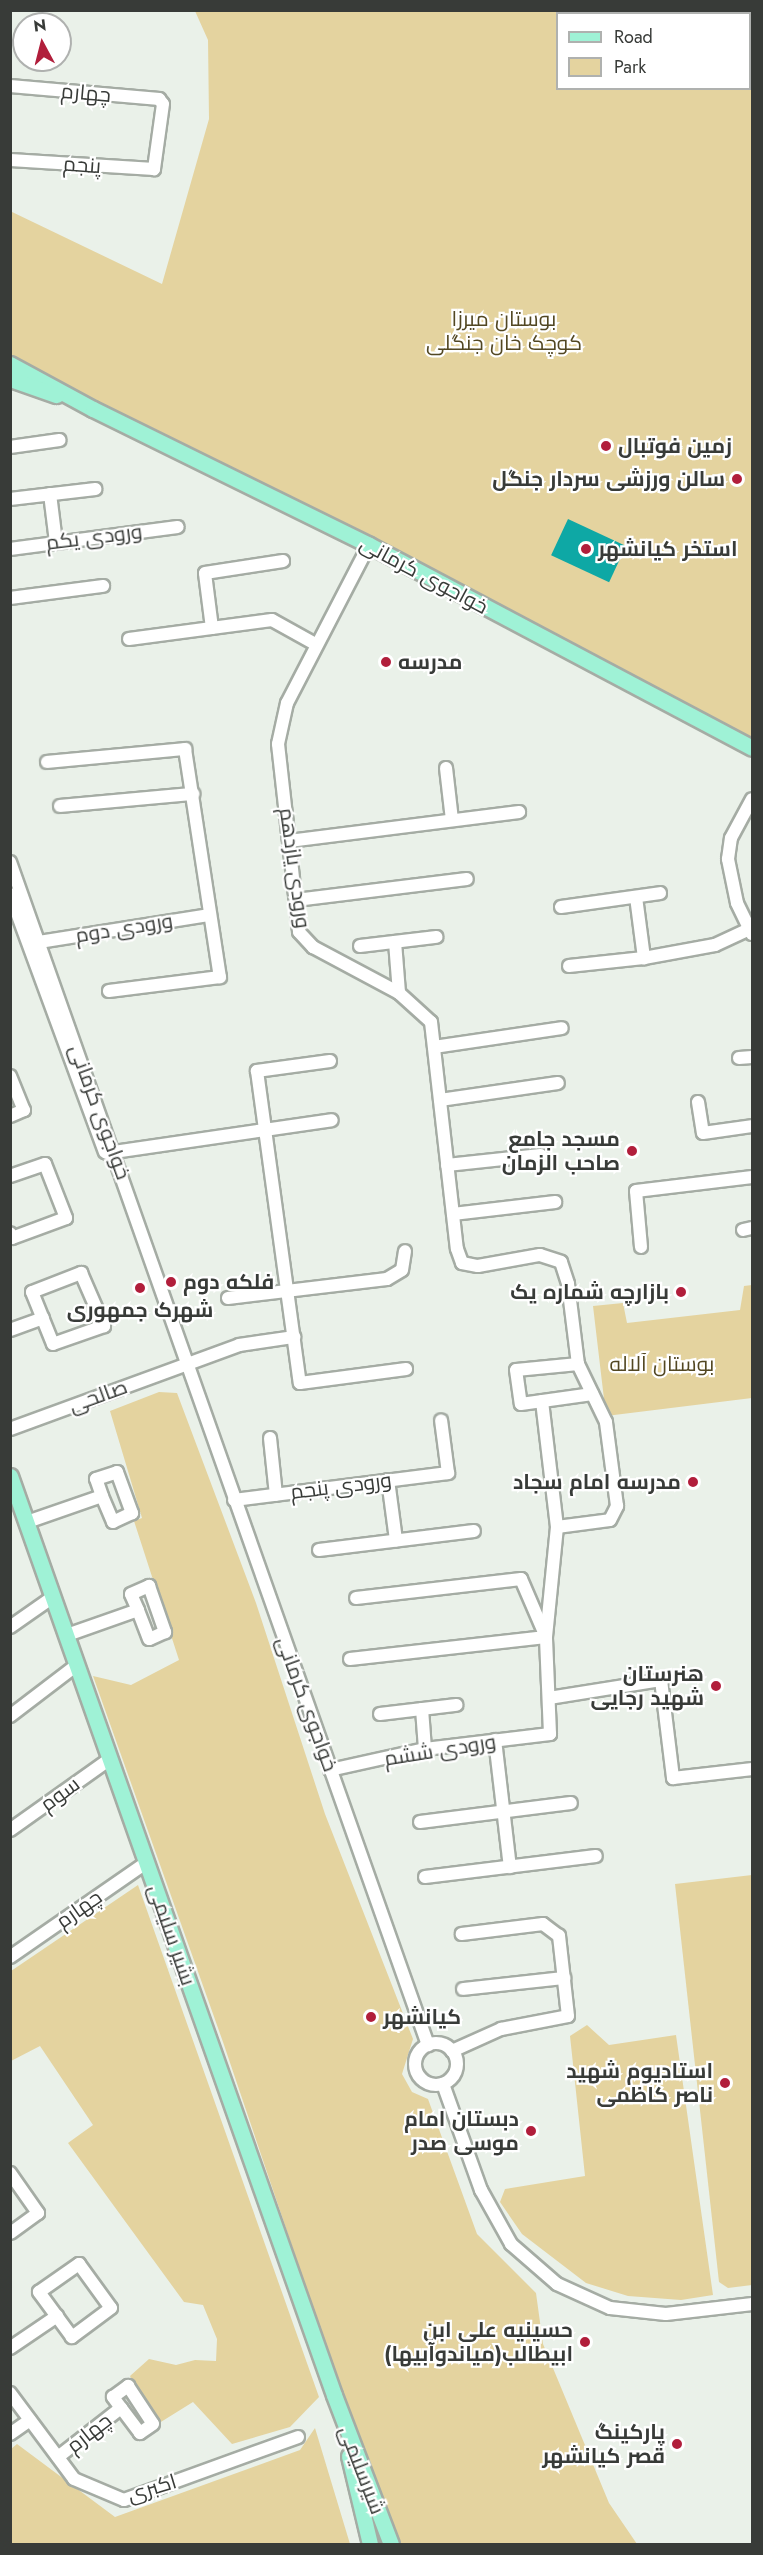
<!DOCTYPE html>
<html>
<head>
<meta charset="utf-8">
<style>
	body { margin:0 }
	#map { position:relative; width:763px; height:2555px; overflow:hidden; background:#eaf1e9; font-family:Jost,Cairo,sans-serif }
	div>[style] { position:absolute }
	[style*='--x'] { left:calc(var(--x)*1px); top:calc(var(--y)*1px); width:calc(var(--w)*1px); rotate:calc(var(--a)*1deg) }
	.green>* { inset:0; background:#e4d39f }
	.water>* { inset:0; background:#0ea8a5; transform-origin:0 0 }
	.roads { filter:drop-shadow(2px 0 #a5aca4) drop-shadow(-2px 0 #a5aca4) drop-shadow(0 2px #a5aca4) drop-shadow(0 -2px #a5aca4) }
	.minor>* { height:12px; margin:-6px; padding:0 6px; transform-origin:6px; border-radius:6px; background:#fff }
	.minor>.ring { margin:-6px; padding:0; box-sizing:content-box; background:none; border:12px solid #fff; border-radius:50% }
	.major>* { height:15px; margin:-7.5px; padding:0 7.5px; transform-origin:7.5px; border-radius:7.5px; background:#9ff2d6 }
	.dots>* { width:16px; height:16px; translate:-50% -50%; box-sizing:border-box; border:3px solid #fff; border-radius:50% }
	span { translate:-50% -50%; white-space:nowrap; text-align:center; line-height:1.15; -webkit-text-stroke:4.5px #fff; paint-order:stroke }
	.street-label { font-size:21px; color:#383b38 }
	.park-label { font-size:21px; color:#524722 }
	.poi-label { font-size:21px; color:#383b38; font-weight:700 }
	.left { translate:0 -50%; text-align:left }
	.right { translate:-100% -50%; text-align:right }
	.frame { position:absolute; inset:0; border:12px solid #383b38; pointer-events:none }
	.legend { position:absolute; left:556px; top:12px; width:195px; height:78px; box-sizing:border-box; background:#fff; border:2px solid #afb1af; margin:0; padding:8px 10px; list-style:none; font-size:18px; color:#383b38 }
	.legend li { display:flex; align-items:center; gap:12px; height:30px }
	.legend b { width:30px; border:2px solid #afb1af }
	.north { position:absolute; left:12px; top:12px; width:60px; height:60px; box-sizing:border-box; background:#fff; border:2px solid #afb1af; border-radius:50%; rotate:353deg; font-size:16px; font-weight:700; line-height:24px; text-align:center; color:#383b38 }
	.north::after { content:''; display:block; margin:auto; width:21px; height:27px; background:#b11e3b; clip-path:polygon(50% 0,100% 100%,50% 72%,0 100%) }
</style>
</head>
<body>
<div id="map">
	<div class="green">
		<i style="clip-path:polygon(evenodd,195px 11px,752px 11px,752px 738px,11px 358px,10px 211px,162px 284px,209px 119px,208px 40px,195px 11px,558px 14px,750px 14px,750px 88px,558px 88px,558px 14px)"></i>
		<i style="clip-path:polygon(752px 1285px,752px 1398px,606px 1416px,593px 1306px,623px 1303px,627px 1323px,740px 1310px,744px 1286px)"></i>
		<i style="clip-path:polygon(159px 1392px,177px 1393px,256px 1603px,325px 1814px,413px 2039px,402px 2074px,412px 2092px,428px 2099px,477px 2234px,536px 2293px,543px 2344px,609px 2503px,637px 2544px,395px 2544px,387px 2527px,223px 2042px,93px 1676px,131px 1685px,179px 1660px,134px 1521px,142px 1518px,110px 1411px)"></i>
		<i style="clip-path:polygon(752px 1875px,752px 2285px,728px 2288px,719px 2282px,675px 1884px)"></i>
		<i style="clip-path:polygon(138px 1885px,319px 2397px,290px 2427px,232px 2444px,193px 2402px,156px 2425px,130px 2376px,149px 2359px,176px 2365px,195px 2360px,216px 2361px,217px 2339px,203px 2305px,184px 2302px,68px 2143px,93px 2125px,40px 2046px,11px 2061px,11px 1971px)"></i>
		<i style="clip-path:polygon(587px 2025px,609px 2045px,676px 2035px,713px 2295px,681px 2300px,628px 2296px,586px 2283px,522px 2234px,500px 2202px,505px 2189px,585px 2176px,570px 2036px)"></i>
		<i style="clip-path:polygon(315px 2428px,350px 2544px,11px 2544px,11px 2449px,17px 2444px,115px 2517px,300px 2450px)"></i>
	</div>
	<div class="water">
		<i style="left:568px;top:519px;width:64px;height:40px;rotate:25deg"></i>
	</div>
	<div class="roads">
		<div class="minor">
			<i style="--x:10;--y:86;--w:150;--a:5"></i>
			<i style="--x:159;--y:99;--w:6;--a:51"></i>
			<i style="--x:163;--y:104;--w:66;--a:97.9"></i>
			<i style="--x:154;--y:169;--w:144;--a:-176.4"></i>
			<i style="--x:10;--y:447;--w:50;--a:-8"></i>
			<i style="--x:50;--y:494;--w:48;--a:82.9"></i>
			<i style="--x:10;--y:499;--w:86;--a:-6.7"></i>
			<i style="--x:369;--y:545;--w:178;--a:117.4"></i>
			<i style="--x:287;--y:703;--w:42;--a:102.4"></i>
			<i style="--x:278;--y:744;--w:189;--a:83.6"></i>
			<i style="--x:299;--y:932;--w:21;--a:47"></i>
			<i style="--x:313;--y:947;--w:98;--a:28.1"></i>
			<i style="--x:399;--y:993;--w:43;--a:42.2"></i>
			<i style="--x:431;--y:1022;--w:228;--a:83.5"></i>
			<i style="--x:457;--y:1249;--w:15;--a:70"></i>
			<i style="--x:462;--y:1263;--w:16;--a:11"></i>
			<i style="--x:478;--y:1266;--w:63;--a:-10.1"></i>
			<i style="--x:540;--y:1255;--w:22;--a:18"></i>
			<i style="--x:561;--y:1262;--w:23;--a:72"></i>
			<i style="--x:568;--y:1284;--w:81;--a:82.9"></i>
			<i style="--x:10;--y:549;--w:169;--a:-7.5"></i>
			<i style="--x:10;--y:598;--w:94;--a:-7.4"></i>
			<i style="--x:212;--y:628;--w:55;--a:-97.3"></i>
			<i style="--x:205;--y:573;--w:79;--a:-8.7"></i>
			<i style="--x:129;--y:639;--w:144;--a:-7.6"></i>
			<i style="--x:272;--y:620;--w:51;--a:29.1"></i>
			<i style="--x:47;--y:762;--w:139;--a:-5.4"></i>
			<i style="--x:185;--y:749;--w:231;--a:81.3"></i>
			<i style="--x:220;--y:977;--w:112;--a:172.8"></i>
			<i style="--x:446;--y:768;--w:52;--a:83.4"></i>
			<i style="--x:60;--y:806;--w:134;--a:-5.2"></i>
			<i style="--x:289;--y:841;--w:232;--a:-7.2"></i>
			<i style="--x:10;--y:862;--w:1255;--a:70.54"></i>
			<i style="--x:10;--y:894;--w:275;--a:69.8"></i>
			<i style="--x:636;--y:897;--w:62;--a:82.5"></i>
			<i style="--x:296;--y:900;--w:172;--a:-7"></i>
			<i style="--x:561;--y:907;--w:100;--a:-8"></i>
			<i style="--x:752;--y:934;--w:34;--a:-116"></i>
			<i style="--x:737;--y:903;--w:45;--a:-101.6"></i>
			<i style="--x:728;--y:859;--w:21;--a:-82"></i>
			<i style="--x:731;--y:838;--w:44;--a:-61.7"></i>
			<i style="--x:39;--y:942;--w:173;--a:-9"></i>
			<i style="--x:395;--y:942;--w:51;--a:85.5"></i>
			<i style="--x:360;--y:946;--w:77;--a:-6.8"></i>
			<i style="--x:569;--y:966;--w:75;--a:-6.1"></i>
			<i style="--x:644;--y:958;--w:72;--a:-10.4"></i>
			<i style="--x:715;--y:945;--w:38;--a:-25"></i>
			<i style="--x:434;--y:1047;--w:129;--a:-8.4"></i>
			<i style="--x:739;--y:1058;--w:13;--a:-4"></i>
			<i style="--x:330;--y:1061;--w:74;--a:172.2"></i>
			<i style="--x:257;--y:1071;--w:315;--a:82.2"></i>
			<i style="--x:300;--y:1383;--w:107;--a:-7.5"></i>
			<i style="--x:10;--y:1076;--w:37;--a:68"></i>
			<i style="--x:24;--y:1110;--w:15;--a:157"></i>
			<i style="--x:440;--y:1100;--w:119;--a:-8.2"></i>
			<i style="--x:698;--y:1102;--w:31;--a:81"></i>
			<i style="--x:703;--y:1133;--w:49;--a:-8.1"></i>
			<i style="--x:107;--y:1153;--w:227;--a:-8.3"></i>
			<i style="--x:447;--y:1165;--w:94;--a:-6.1"></i>
			<i style="--x:10;--y:1176;--w:37;--a:-19"></i>
			<i style="--x:45;--y:1164;--w:58;--a:68.7"></i>
			<i style="--x:66;--y:1218;--w:58;--a:159.7"></i>
			<i style="--x:12;--y:1238;--w:5;--a:-112"></i>
			<i style="--x:453;--y:1214;--w:103;--a:-6.7"></i>
			<i style="--x:743;--y:1230;--w:9;--a:-13"></i>
			<i style="--x:641;--y:1247;--w:56;--a:-95.1"></i>
			<i style="--x:636;--y:1191;--w:117;--a:-6.9"></i>
			<i style="--x:81;--y:1273;--w:58;--a:66.5"></i>
			<i style="--x:104;--y:1326;--w:54;--a:160.6"></i>
			<i style="--x:53;--y:1344;--w:56;--a:-112"></i>
			<i style="--x:32;--y:1292;--w:53;--a:-21.2"></i>
			<i style="--x:228;--y:1298;--w:160;--a:-6.8"></i>
			<i style="--x:387;--y:1279;--w:17;--a:-31"></i>
			<i style="--x:402;--y:1270;--w:19;--a:-81"></i>
			<i style="--x:10;--y:1330;--w:35;--a:-20"></i>
			<i style="--x:10;--y:1429;--w:244;--a:-20.1"></i>
			<i style="--x:239;--y:1345;--w:56;--a:-8.3"></i>
			<i style="--x:270;--y:1438;--w:57;--a:84"></i>
			<i style="--x:388;--y:1480;--w:61;--a:82.4"></i>
			<i style="--x:234;--y:1500;--w:216;--a:-7.2"></i>
			<i style="--x:448;--y:1473;--w:53;--a:-97.5"></i>
			<i style="--x:27;--y:1522;--w:79;--a:-19.1"></i>
			<i style="--x:102;--y:1496;--w:18;--a:-109"></i>
			<i style="--x:96;--y:1479;--w:22;--a:-18"></i>
			<i style="--x:117;--y:1472;--w:44;--a:69.9"></i>
			<i style="--x:132;--y:1513;--w:21;--a:155"></i>
			<i style="--x:113;--y:1522;--w:28;--a:-113"></i>
			<i style="--x:557;--y:1527;--w:53;--a:-7.5"></i>
			<i style="--x:610;--y:1520;--w:16;--a:-63"></i>
			<i style="--x:617;--y:1506;--w:85;--a:-97.5"></i>
			<i style="--x:606;--y:1422;--w:64;--a:-115.8"></i>
			<i style="--x:578;--y:1364;--w:62;--a:174.5"></i>
			<i style="--x:516;--y:1370;--w:34;--a:82"></i>
			<i style="--x:521;--y:1404;--w:72;--a:-8"></i>
			<i style="--x:319;--y:1550;--w:156;--a:-7"></i>
			<i style="--x:10;--y:1627;--w:52;--a:-34.9"></i>
			<i style="--x:67;--y:1635;--w:75;--a:-19.4"></i>
			<i style="--x:138;--y:1610;--w:17;--a:-114"></i>
			<i style="--x:131;--y:1594;--w:20;--a:-24"></i>
			<i style="--x:149;--y:1586;--w:49;--a:70.8"></i>
			<i style="--x:165;--y:1632;--w:17;--a:156"></i>
			<i style="--x:149;--y:1639;--w:31;--a:-111"></i>
			<i style="--x:350;--y:1659;--w:197;--a:-6.4"></i>
			<i style="--x:546;--y:1637;--w:63;--a:-113.3"></i>
			<i style="--x:521;--y:1579;--w:166;--a:173.4"></i>
			<i style="--x:549;--y:1698;--w:113;--a:-9.1"></i>
			<i style="--x:661;--y:1680;--w:99;--a:83"></i>
			<i style="--x:673;--y:1778;--w:80;--a:-6.5"></i>
			<i style="--x:422;--y:1709;--w:40;--a:85.7"></i>
			<i style="--x:380;--y:1714;--w:77;--a:-6.8"></i>
			<i style="--x:10;--y:1716;--w:84;--a:-37.3"></i>
			<i style="--x:495;--y:1740;--w:128;--a:83.3"></i>
			<i style="--x:330;--y:1770;--w:97;--a:-12.5"></i>
			<i style="--x:425;--y:1749;--w:126;--a:-6.8"></i>
			<i style="--x:550;--y:1734;--w:97;--a:-92.4"></i>
			<i style="--x:546;--y:1637;--w:111;--a:-84.3"></i>
			<i style="--x:557;--y:1527;--w:127;--a:-96.8"></i>
			<i style="--x:420;--y:1822;--w:152;--a:-7.2"></i>
			<i style="--x:10;--y:1830;--w:123;--a:-35.4"></i>
			<i style="--x:425;--y:1877;--w:172;--a:-7"></i>
			<i style="--x:10;--y:1957;--w:167;--a:-34.7"></i>
			<i style="--x:463;--y:1989;--w:102;--a:-6.2"></i>
			<i class="ring" style="left:415px;top:2043px;width:30px;height:30px"></i>
			<i style="--x:452;--y:2051;--w:54;--a:-24.2"></i>
			<i style="--x:501;--y:2029;--w:68;--a:-11"></i>
			<i style="--x:568;--y:2016;--w:81;--a:-96.4"></i>
			<i style="--x:559;--y:1936;--w:20;--a:-143"></i>
			<i style="--x:543;--y:1924;--w:82;--a:173"></i>
			<i style="--x:443;--y:2084;--w:113;--a:70.3"></i>
			<i style="--x:481;--y:2190;--w:62;--a:60.9"></i>
			<i style="--x:511;--y:2244;--w:61;--a:41"></i>
			<i style="--x:557;--y:2284;--w:58;--a:24.4"></i>
			<i style="--x:610;--y:2308;--w:56;--a:6.1"></i>
			<i style="--x:666;--y:2314;--w:87;--a:-6.6"></i>
			<i style="--x:10;--y:2173;--w:49;--a:55"></i>
			<i style="--x:38;--y:2213;--w:34;--a:144"></i>
			<i style="--x:79;--y:2264;--w:54;--a:54"></i>
			<i style="--x:111;--y:2308;--w:49;--a:143.4"></i>
			<i style="--x:72;--y:2337;--w:56;--a:-126.3"></i>
			<i style="--x:39;--y:2292;--w:49;--a:-35"></i>
			<i style="--x:10;--y:2348;--w:57;--a:-34.2"></i>
			<i style="--x:10;--y:2393;--w:107;--a:53.3"></i>
			<i style="--x:74;--y:2479;--w:54;--a:22.8"></i>
			<i style="--x:124;--y:2500;--w:185;--a:-19.9"></i>
			<i style="--x:10;--y:2434;--w:24;--a:-35"></i>
			<i style="--x:58;--y:2457;--w:80;--a:-37.9"></i>
			<i style="--x:121;--y:2408;--w:14;--a:-126"></i>
			<i style="--x:113;--y:2397;--w:19;--a:-36"></i>
			<i style="--x:128;--y:2386;--w:45;--a:56.7"></i>
			<i style="--x:153;--y:2424;--w:16;--a:145"></i>
			<i style="--x:140;--y:2433;--w:31;--a:-127"></i>
		</div>
		<div class="major">
			<i style="--x:10;--y:364;--w:94;--a:28.5"></i>
			<i style="--x:93;--y:409;--w:308;--a:26.2"></i>
			<i style="--x:369;--y:545;--w:433;--a:27.9"></i>
			<i style="--x:10;--y:379;--w:49;--a:19.2"></i>
			<i style="--x:10;--y:1476;--w:974;--a:70.58"></i>
			<i style="--x:334;--y:2395;--w:160;--a:69.1"></i>
			<i style="--x:349;--y:2456;--w:90;--a:76.6"></i>
		</div>
	</div>
	<div class="dots">
		<i style="left:606px;top:446px;background:#b11e3b"></i>
		<i style="left:737px;top:479px;background:#b11e3b"></i>
		<i style="left:586px;top:549px;background:#b11e3b"></i>
		<i style="left:386px;top:662px;background:#b11e3b"></i>
		<i style="left:632px;top:1151px;background:#b11e3b"></i>
		<i style="left:171px;top:1282px;background:#b11e3b"></i>
		<i style="left:140px;top:1288px;background:#b11e3b"></i>
		<i style="left:681px;top:1292px;background:#b11e3b"></i>
		<i style="left:693px;top:1482px;background:#b11e3b"></i>
		<i style="left:716px;top:1686px;background:#b11e3b"></i>
		<i style="left:371px;top:2017px;background:#b11e3b"></i>
		<i style="left:725px;top:2083px;background:#b11e3b"></i>
		<i style="left:531px;top:2131px;background:#b11e3b"></i>
		<i style="left:585px;top:2342px;background:#b11e3b"></i>
		<i style="left:677px;top:2444px;background:#b11e3b"></i>
	</div>
	<div class="street-label">
		<span style="left:86px;top:93px;rotate:5deg">چهارم</span>
		<span style="left:82px;top:165px;rotate:4deg">پنجم</span>
		<span style="left:94px;top:537px;rotate:-7deg">ورودی یکم</span>
		<span style="left:424px;top:575px;rotate:28deg">خواجوی کرمانی</span>
		<span style="left:295px;top:868px;rotate:82deg">ورودی یازدهم</span>
		<span style="left:124px;top:928px;rotate:-9deg">ورودی دوم</span>
		<span style="left:100px;top:1112px;rotate:70deg">خواجوی کرمانی</span>
		<span style="left:98px;top:1396px;rotate:-20deg">صالحی</span>
		<span style="left:341px;top:1486px;rotate:-7deg">ورودی پنجم</span>
		<span style="left:307px;top:1704px;rotate:70deg">خواجوی کرمانی</span>
		<span style="left:440px;top:1750px;rotate:-9deg">ورودی ششم</span>
		<span style="left:60px;top:1794px;rotate:-36deg">سوم</span>
		<span style="left:79px;top:1909px;rotate:-35deg">چهارم</span>
		<span style="left:172px;top:1935px;rotate:71deg">بشیر سلیمی</span>
		<span style="left:89px;top:2433px;rotate:-38deg">چهارم</span>
		<span style="left:362px;top:2470px;rotate:69deg">شیرسلیمی</span>
		<span style="left:152px;top:2488px;rotate:-17deg">اکبری</span>
	</div>
	<div class="park-label">
		<span style="left:504px;top:331px">بوستان میرزا<br>کوچک خان جنگلی</span>
		<span style="left:662px;top:1364px">بوستان آلاله</span>
	</div>
	<div class="poi-label">
		<span class="left" style="left:618px;top:446px">زمین فوتبال</span>
		<span class="right" style="left:725px;top:479px">سالن ورزشی سردار جنگل</span>
		<span class="left" style="left:598px;top:549px">استخر کیانشهر</span>
		<span class="left" style="left:398px;top:662px">مدرسه</span>
		<span class="right" style="left:620px;top:1151px">مسجد جامع<br>صاحب الزمان</span>
		<span class="left" style="left:183px;top:1282px">فلکه دوم</span>
		<span class="right" style="left:669px;top:1292px">بازارچه شماره یک</span>
		<span style="left:140px;top:1310px">شهرک جمهوری</span>
		<span class="right" style="left:681px;top:1482px">مدرسه امام سجاد</span>
		<span class="right" style="left:704px;top:1686px">هنرستان<br>شهید رجایی</span>
		<span class="left" style="left:383px;top:2017px">کیانشهر</span>
		<span class="right" style="left:713px;top:2083px">استادیوم شهید<br>ناصر کاظمی</span>
		<span class="right" style="left:519px;top:2131px">دبستان امام<br>موسی صدر</span>
		<span class="right" style="left:573px;top:2342px">حسینیه علی ابن<br>ابیطالب(میاندوآبیها)</span>
		<span class="right" style="left:665px;top:2444px">پارکینگ<br>قصر کیانشهر</span>
	</div>
	<div class="frame"></div>
	<ul class="legend">
	<li><b style="height:8px;background:#9ff2d6"></b>Road</li>
	<li><b style="height:16px;background:#e4d39f"></b>Park</li>
	</ul>
	<div class="north">N</div>
</div>
</body>
</html>
